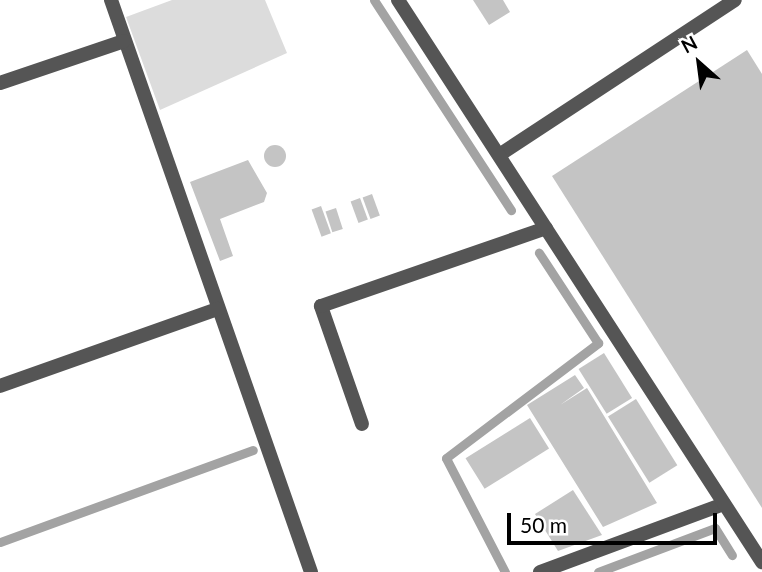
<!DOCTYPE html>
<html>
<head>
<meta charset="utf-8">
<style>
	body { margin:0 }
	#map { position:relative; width:762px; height:572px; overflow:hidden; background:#fff; font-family:Lato,sans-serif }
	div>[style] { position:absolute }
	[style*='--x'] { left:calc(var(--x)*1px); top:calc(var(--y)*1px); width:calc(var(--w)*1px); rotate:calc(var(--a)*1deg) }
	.green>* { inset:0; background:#dcdcdc }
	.stream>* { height:9px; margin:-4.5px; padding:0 4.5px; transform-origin:4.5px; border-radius:4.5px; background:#a3a3a3 }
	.building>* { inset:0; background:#c4c4c4; transform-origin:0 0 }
	.round { border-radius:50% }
	.service>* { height:14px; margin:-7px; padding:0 7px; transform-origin:7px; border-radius:7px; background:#555 }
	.minor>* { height:14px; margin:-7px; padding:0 7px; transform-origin:7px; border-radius:7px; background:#555 }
	.tertiary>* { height:14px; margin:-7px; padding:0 7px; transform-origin:7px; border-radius:7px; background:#555 }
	span { translate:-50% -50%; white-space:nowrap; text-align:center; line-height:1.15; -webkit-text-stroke:5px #fff; paint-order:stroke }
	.north { position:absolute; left:664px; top:28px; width:70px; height:70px; -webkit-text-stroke:5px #fff; paint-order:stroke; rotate:332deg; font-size:19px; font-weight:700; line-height:28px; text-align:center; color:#000 }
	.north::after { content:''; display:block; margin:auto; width:24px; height:32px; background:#000; clip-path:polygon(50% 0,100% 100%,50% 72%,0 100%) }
	.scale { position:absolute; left:507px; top:513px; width:210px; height:32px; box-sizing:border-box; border:4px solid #000; border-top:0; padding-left:9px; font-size:21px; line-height:24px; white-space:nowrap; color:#000; -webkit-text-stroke:5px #fff; paint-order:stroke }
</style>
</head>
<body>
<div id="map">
	<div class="green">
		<i style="clip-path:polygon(172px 0,265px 0,287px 53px,160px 110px,126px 17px)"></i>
	</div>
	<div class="stream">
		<i style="--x:374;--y:0;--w:251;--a:56.9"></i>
		<i style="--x:0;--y:542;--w:269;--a:-20"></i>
		<i style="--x:505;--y:572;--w:128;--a:-117.4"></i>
		<i style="--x:446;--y:458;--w:191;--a:-37.1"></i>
		<i style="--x:598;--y:343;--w:108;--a:-123.2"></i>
		<i style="--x:598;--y:572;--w:125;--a:-20.6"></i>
		<i style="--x:715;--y:528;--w:32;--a:58"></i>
	</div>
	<div class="building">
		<i style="clip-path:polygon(473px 0,503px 0,510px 12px,489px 25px)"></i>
		<i style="clip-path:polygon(747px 50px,762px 74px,762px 508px,552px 176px)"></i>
		<i class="round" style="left:264px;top:145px;width:22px;height:22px"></i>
		<i style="clip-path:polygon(248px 160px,267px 193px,264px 202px,220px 219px,233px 256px,220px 261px,190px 182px)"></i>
		<i style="left:372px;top:194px;width:23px;height:10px;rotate:70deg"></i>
		<i style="left:360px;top:198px;width:23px;height:10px;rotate:70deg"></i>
		<i style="left:321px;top:206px;width:29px;height:10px;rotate:70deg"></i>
		<i style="left:336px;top:208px;width:22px;height:11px;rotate:72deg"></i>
		<i style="left:604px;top:353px;width:53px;height:30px;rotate:58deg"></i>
		<i style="clip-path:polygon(575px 375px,584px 388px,560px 405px,587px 388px,657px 503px,603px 527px,527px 405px)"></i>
		<i style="left:636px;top:399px;width:78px;height:33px;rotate:58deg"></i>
		<i style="left:530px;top:418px;width:36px;height:76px;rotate:58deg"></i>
		<i style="clip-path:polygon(573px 490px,602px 535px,558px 551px,535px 514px)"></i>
	</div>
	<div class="service">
		<i style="--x:499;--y:155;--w:282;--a:-33.3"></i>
		<i style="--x:362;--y:424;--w:125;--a:-109.2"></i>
		<i style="--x:321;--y:306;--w:238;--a:-19.1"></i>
	</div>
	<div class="minor">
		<i style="--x:111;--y:0;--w:606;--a:70.73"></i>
		<i style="--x:0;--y:83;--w:131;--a:-18.7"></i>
		<i style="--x:0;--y:386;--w:231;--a:-19.5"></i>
		<i style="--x:540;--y:572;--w:196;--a:-20.3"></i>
	</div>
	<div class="tertiary">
		<i style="--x:398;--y:0;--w:670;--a:57.07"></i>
	</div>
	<div class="north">N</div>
	<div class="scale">50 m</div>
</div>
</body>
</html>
